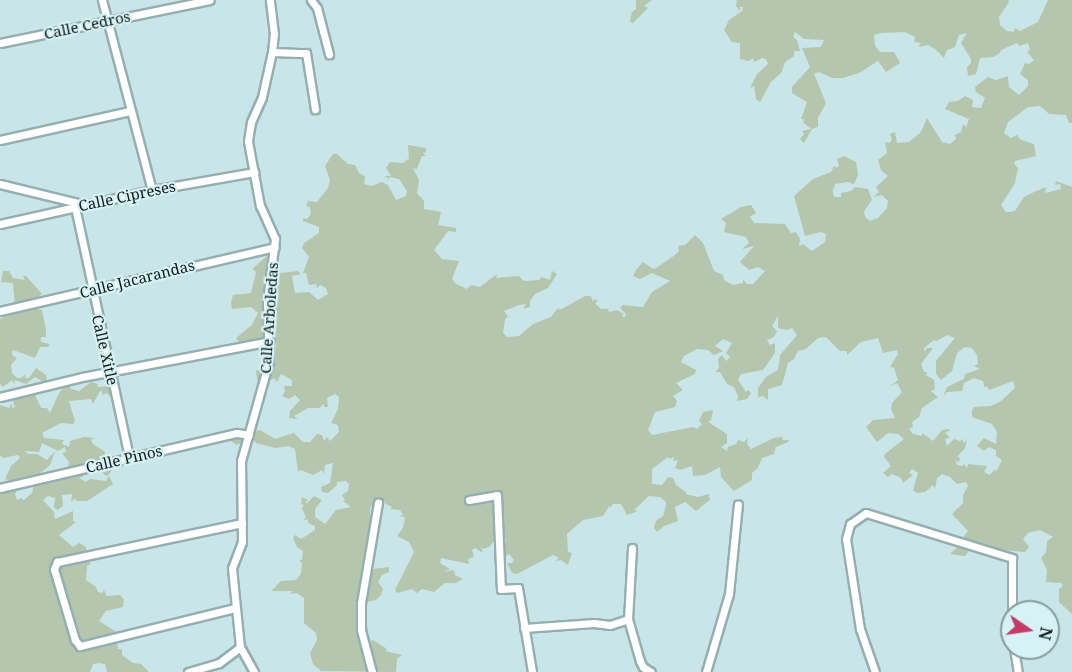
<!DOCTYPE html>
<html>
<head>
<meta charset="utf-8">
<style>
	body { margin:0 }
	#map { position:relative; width:1072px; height:672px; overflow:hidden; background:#c9e5e7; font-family:"Noto Serif",serif }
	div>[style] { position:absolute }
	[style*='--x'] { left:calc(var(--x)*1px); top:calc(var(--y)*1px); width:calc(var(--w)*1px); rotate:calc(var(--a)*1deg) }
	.green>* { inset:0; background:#b5c6ae }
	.roads { filter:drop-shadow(2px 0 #95afb1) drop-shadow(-2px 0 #95afb1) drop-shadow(0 2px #95afb1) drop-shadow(0 -2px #95afb1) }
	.minor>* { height:7px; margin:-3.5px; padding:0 3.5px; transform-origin:3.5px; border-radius:3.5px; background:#fff }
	span { translate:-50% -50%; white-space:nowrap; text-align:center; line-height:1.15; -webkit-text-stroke:4.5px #d6f2f4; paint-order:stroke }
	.street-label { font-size:15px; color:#111b1b }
	.north { position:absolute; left:1000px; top:600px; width:60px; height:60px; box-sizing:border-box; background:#d6f2f4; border:2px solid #879c9d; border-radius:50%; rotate:103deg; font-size:16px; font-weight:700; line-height:24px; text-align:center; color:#111b1b }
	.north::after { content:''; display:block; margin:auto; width:21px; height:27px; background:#c73a68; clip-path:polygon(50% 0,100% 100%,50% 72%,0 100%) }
</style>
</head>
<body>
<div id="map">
	<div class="green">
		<i style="clip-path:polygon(636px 0,652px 0,644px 6px,648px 8px,633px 23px,630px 22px,632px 12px,636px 9px)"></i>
		<i style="clip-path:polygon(evenodd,737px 0,1008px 0,1009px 2px,999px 17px,1000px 25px,1007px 31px,1014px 32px,1015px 28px,1020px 31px,1038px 22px,1048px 0,1072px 0,1072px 123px,1069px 123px,1066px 115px,1049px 114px,1040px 106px,1028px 107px,1008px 122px,1004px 133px,1011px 138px,1017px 135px,1021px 140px,1034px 144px,1036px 156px,1015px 161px,1014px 164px,1018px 168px,1015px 183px,1001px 205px,1006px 212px,1011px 212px,1015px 211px,1024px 197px,1034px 192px,1046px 187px,1045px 193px,1061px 189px,1060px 184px,1055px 185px,1056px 181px,1072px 187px,1072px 614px,1059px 602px,1059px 589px,1063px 586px,1061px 583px,1046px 582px,1047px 570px,1041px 558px,1046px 552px,1047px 541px,1053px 537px,1040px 530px,1028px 533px,1023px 539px,1029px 547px,1025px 552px,1002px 550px,998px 553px,965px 546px,968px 552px,965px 556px,950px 554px,962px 543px,962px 539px,968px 531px,952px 514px,963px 503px,963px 495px,968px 486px,966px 482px,957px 484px,950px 477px,942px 474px,937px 478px,935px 489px,933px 485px,925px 492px,917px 493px,913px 490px,918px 473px,912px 469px,909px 473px,913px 475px,903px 483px,901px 478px,892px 474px,888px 477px,883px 473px,891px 466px,884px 457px,885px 454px,904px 439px,898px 434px,888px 433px,877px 442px,866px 427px,873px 420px,895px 418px,891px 409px,892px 403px,902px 392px,897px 383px,889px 387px,898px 380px,894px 368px,890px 367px,898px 354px,897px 350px,883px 353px,878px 338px,861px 342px,847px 355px,847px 351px,840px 351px,826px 337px,818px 338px,806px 349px,798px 351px,794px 359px,788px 363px,782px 385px,768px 389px,768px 400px,763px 396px,758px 397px,758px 388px,766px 377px,778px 370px,780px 355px,797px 335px,792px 328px,787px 330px,778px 328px,778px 316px,772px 326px,777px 331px,774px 337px,767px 340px,770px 345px,775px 343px,775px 353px,763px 370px,741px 374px,738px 380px,746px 392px,748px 390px,751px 393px,747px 399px,737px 401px,738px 396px,734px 387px,727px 384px,720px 372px,716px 372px,719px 367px,718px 359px,722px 355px,726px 361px,730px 357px,726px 353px,732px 343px,723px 339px,715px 346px,723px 351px,714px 355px,708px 350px,697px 349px,684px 356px,681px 362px,696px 370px,695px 374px,676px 383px,683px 390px,673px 396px,677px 401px,675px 407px,655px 412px,648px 430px,652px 435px,693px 427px,697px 429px,702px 424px,699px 421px,703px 412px,713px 410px,711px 420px,708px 422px,727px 434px,727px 443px,721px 447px,727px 451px,728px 447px,736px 444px,738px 440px,744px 442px,748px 438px,747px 444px,751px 449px,774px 438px,786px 436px,782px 437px,783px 440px,789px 440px,788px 442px,776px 447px,774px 454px,762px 458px,758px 468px,752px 473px,752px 480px,734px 491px,721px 477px,720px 467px,705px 475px,693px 476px,692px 466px,680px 470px,675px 468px,678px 460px,673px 461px,674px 457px,670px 459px,668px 457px,652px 469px,652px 484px,662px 485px,668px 477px,673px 478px,676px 485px,687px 493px,685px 494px,698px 497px,709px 494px,709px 498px,711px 499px,696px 511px,685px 502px,675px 507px,678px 521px,664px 526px,657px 532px,654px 528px,656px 521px,663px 516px,666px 505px,666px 502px,660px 497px,649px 496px,634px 510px,638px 511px,627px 515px,621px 504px,613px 504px,610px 508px,610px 505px,603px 516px,583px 520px,567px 534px,568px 552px,572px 553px,568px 565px,561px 560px,555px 561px,559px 558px,553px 555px,517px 574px,512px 573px,507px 563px,512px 563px,514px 560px,509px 554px,502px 558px,502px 553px,506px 552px,503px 546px,506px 540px,500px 534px,489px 547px,483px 549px,481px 547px,483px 553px,475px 548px,472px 550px,474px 557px,468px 559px,469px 564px,441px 558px,440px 563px,450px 569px,444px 572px,454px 570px,455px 575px,463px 579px,456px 583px,445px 583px,434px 592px,422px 589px,417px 593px,412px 589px,397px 593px,395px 590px,414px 552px,409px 542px,397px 536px,403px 528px,405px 517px,398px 516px,403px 515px,400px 510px,390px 509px,392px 507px,380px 501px,374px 503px,370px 508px,371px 546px,374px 555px,367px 564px,373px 569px,389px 567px,389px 572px,382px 575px,378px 582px,383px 589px,381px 595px,376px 600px,367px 602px,365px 612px,368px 632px,363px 635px,365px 643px,373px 640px,387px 649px,385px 651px,402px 655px,397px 659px,396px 672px,321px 671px,313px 664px,310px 653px,317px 640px,316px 633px,304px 623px,304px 598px,297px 593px,290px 594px,293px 591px,271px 591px,281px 581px,296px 580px,301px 574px,302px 563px,299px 560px,302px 560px,303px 551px,297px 547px,293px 538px,295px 535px,301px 539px,315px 530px,315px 526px,308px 523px,308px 519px,303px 521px,306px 517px,302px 508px,304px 505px,301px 504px,302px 497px,308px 500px,305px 502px,307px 503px,314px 496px,322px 500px,315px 509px,315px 517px,325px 524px,336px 510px,351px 507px,343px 501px,345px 500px,342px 495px,348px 491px,349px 484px,346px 481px,337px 482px,337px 485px,328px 493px,322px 492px,321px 487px,330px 483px,333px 463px,325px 465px,324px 474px,322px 470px,313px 475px,301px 470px,298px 472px,295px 449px,289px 446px,275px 448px,256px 443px,251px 438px,237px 445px,231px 441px,241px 437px,244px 429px,251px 433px,260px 430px,275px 439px,294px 433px,303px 442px,310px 442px,317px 434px,322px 435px,324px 441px,327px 437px,330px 441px,339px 432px,338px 425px,331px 423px,338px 409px,339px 397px,335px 394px,327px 398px,328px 407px,324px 407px,324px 404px,319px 408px,308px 408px,294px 416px,298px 419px,289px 418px,290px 411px,300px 400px,295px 395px,289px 399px,282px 396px,285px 391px,284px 386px,292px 386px,292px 380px,281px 374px,277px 382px,274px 378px,265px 384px,263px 386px,268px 384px,265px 389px,261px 389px,262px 383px,257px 380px,256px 370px,265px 371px,273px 364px,268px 363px,272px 348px,275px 349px,277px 343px,261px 339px,245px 344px,238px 341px,236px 338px,252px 325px,258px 313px,251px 307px,232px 309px,231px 302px,233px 295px,251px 293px,256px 272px,252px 269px,267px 256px,275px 259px,277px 265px,274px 269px,279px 268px,281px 273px,298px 271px,301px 274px,292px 276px,295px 293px,309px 292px,318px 300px,328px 294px,326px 288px,320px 285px,317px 288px,316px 284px,309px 285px,306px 273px,303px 273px,309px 257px,302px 248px,304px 243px,319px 233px,319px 227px,303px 221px,303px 218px,307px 219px,311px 214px,310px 207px,306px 206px,308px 201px,317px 202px,328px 188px,330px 180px,325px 166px,333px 154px,337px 154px,348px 164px,355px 165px,359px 173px,365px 176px,364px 184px,372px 186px,382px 182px,388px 185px,396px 200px,406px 196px,407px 191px,399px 179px,390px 177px,386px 182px,388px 178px,384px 176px,391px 176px,386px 168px,390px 162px,403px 163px,408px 159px,409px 161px,408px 145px,426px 148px,426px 152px,423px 153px,426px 156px,422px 156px,417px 169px,413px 168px,419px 180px,417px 193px,424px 201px,424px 209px,441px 212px,438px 225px,456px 228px,456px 232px,448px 231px,434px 250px,442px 259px,459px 261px,452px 279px,456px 284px,467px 289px,471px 285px,480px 287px,497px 274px,496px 278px,519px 276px,524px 281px,539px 280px,542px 277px,550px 280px,552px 271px,557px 274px,548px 288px,535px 294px,530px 301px,530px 307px,523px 309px,526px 304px,519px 305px,504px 311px,508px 317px,505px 319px,503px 333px,507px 337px,519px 336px,533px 324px,551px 317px,558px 308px,560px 310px,585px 296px,591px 296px,593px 302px,595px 299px,598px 301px,595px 303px,601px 309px,608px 309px,609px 312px,617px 310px,624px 314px,622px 315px,624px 318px,626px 314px,620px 308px,623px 305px,643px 307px,652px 292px,670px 281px,652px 273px,640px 279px,633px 276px,636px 270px,643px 262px,653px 269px,656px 268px,675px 255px,679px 251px,678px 246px,685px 245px,695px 235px,703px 243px,714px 271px,723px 275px,724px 280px,733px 285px,743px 283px,743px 279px,747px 284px,753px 284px,765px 271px,758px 267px,749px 270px,740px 262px,754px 246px,742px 249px,749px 243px,746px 237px,724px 232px,726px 223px,721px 219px,741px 207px,751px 205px,756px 213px,750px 217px,754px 223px,785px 224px,791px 233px,796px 232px,800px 239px,799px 246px,803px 244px,812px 251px,825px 242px,826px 234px,821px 232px,805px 236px,794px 196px,813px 179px,831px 172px,834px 166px,837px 168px,839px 165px,837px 159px,844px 156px,856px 162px,858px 175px,854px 184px,848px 182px,835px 184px,834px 190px,832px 187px,834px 197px,841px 197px,841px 193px,851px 191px,855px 187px,868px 189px,872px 200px,864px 211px,865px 217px,870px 221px,878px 218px,887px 208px,888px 201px,882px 195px,873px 197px,879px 192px,876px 187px,888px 176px,881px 170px,878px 160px,887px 153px,885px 142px,889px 143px,892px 140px,890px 134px,895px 132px,897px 143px,909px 142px,921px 132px,927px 118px,942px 142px,950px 144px,956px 139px,955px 135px,961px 132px,963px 124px,966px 127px,969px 119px,945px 109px,949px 102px,958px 101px,965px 96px,973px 100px,972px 107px,981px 108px,985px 98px,976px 92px,975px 87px,988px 77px,996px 80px,1008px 76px,1009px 87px,1019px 95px,1028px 86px,1028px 80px,1020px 74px,1025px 63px,1029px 64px,1034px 60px,1027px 52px,1030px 50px,1028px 43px,1020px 46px,1017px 43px,1001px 50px,1000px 53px,993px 57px,980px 58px,976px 74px,968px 76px,967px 67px,971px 63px,971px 59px,961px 43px,967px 33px,959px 35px,955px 47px,947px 50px,944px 58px,935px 49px,928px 45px,918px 47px,921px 43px,914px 42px,915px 37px,905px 32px,881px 33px,874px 35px,875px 46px,880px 52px,894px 52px,900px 63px,886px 72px,878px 61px,859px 73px,843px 78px,832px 78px,819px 72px,814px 74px,826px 103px,818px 118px,818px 127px,812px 129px,804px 143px,800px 139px,804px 134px,802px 131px,811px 129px,803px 122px,804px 119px,801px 119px,807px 102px,792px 93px,792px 87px,810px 67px,802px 48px,821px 47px,824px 40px,804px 39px,795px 32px,793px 37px,797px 40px,800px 51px,794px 51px,794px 56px,785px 62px,781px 73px,771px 82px,760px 102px,756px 99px,754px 86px,750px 88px,757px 74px,768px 64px,766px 59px,762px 58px,754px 62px,753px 58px,749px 61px,740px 59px,740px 43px,732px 42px,724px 30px,729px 20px,742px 11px,743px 7px,740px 7px,740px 11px,736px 6px,737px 0,947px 335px,955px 338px,936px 361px,936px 374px,941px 380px,952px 371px,957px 353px,965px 347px,972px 348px,977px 355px,978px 364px,974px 366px,980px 369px,965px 374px,964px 379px,947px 387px,943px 397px,947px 392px,962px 391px,964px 383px,974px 378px,983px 381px,985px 388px,987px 386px,989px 390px,1013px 381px,1015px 388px,1001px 401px,991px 406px,974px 407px,972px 411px,972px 417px,992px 424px,997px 432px,996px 444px,984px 438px,977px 446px,984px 451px,989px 447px,996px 450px,996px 456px,1002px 460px,996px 472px,995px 469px,990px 475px,984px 472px,987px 466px,968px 464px,967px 468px,964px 464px,962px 466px,957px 465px,955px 461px,959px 462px,960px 458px,957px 457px,965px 448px,967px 439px,964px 443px,962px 439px,960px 441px,954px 439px,947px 446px,945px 439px,950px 437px,945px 433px,950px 430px,948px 429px,942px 430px,933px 441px,922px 433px,922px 436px,913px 434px,909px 429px,913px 427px,912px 422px,919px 417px,922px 408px,938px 397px,931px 391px,935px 389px,934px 380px,926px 375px,927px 372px,924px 372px,921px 364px,933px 348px,927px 348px,925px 352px,924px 348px,934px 340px,937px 341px,947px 335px)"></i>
		<i style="clip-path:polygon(3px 271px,9px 271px,13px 278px,25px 280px,23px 276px,26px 276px,42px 294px,28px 304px,31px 308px,42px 310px,46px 330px,46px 337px,41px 337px,41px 342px,50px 344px,48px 347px,40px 347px,35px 358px,13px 350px,12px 355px,17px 358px,11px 365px,12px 373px,17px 378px,21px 378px,26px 374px,25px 378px,29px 378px,36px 368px,46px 375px,47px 383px,44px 390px,39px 388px,41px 380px,35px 377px,26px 384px,15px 380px,14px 384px,12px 380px,3px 387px,0 384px,0 319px,12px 314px,15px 306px,13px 283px,1px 282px)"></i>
		<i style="clip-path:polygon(91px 382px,98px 384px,97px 387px,110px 386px,112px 391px,109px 396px,107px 393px,102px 395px,102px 391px,100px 391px,93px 404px,91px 399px,69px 401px,75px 421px,73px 424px,61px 423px,42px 433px,44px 438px,64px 440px,62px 444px,69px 447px,70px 441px,84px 437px,94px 438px,91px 440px,93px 444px,105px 452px,104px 460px,106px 460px,106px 466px,112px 470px,108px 476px,104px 475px,101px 467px,90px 461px,81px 471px,84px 476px,79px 478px,86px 482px,90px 479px,106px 481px,109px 476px,113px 484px,87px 501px,76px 501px,75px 498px,71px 502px,72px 494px,62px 495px,63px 506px,58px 510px,54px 508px,55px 498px,48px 496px,43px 500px,54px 512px,55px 519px,73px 511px,73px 521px,76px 522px,59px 535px,73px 547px,79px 543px,86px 547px,86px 556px,91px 564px,87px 566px,86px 580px,96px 587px,98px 592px,102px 593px,104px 590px,107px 596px,120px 595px,124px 600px,123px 607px,106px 611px,99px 621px,118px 633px,114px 640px,117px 641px,118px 649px,122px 649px,122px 655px,133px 663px,141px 664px,149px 672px,107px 672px,105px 664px,99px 663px,93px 664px,90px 672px,0 672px,0 494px,9px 486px,14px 490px,18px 489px,15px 494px,17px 500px,21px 498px,24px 500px,32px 493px,34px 484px,44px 485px,62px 475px,68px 468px,69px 462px,62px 453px,66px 452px,65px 447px,58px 451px,42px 443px,39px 452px,25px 451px,28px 454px,37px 454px,47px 460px,55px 451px,50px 465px,38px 475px,37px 482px,22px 478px,13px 482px,5px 479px,11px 466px,20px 458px,18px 455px,3px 458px,0 455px,0 405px,9px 408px,12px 403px,12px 408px,15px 407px,13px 401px,17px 396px,33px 390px,41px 408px,47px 408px,50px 413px,59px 393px,68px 383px,71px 389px,79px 391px)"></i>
	</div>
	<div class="roads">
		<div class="minor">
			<i style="--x:102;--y:0;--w:196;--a:75.3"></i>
			<i style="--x:311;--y:0;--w:10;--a:53"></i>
			<i style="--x:317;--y:8;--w:48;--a:75.4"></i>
			<i style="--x:0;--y:43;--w:214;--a:-11.6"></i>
			<i style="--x:272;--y:52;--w:34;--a:2"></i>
			<i style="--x:306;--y:53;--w:57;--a:80.9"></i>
			<i style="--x:0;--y:140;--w:133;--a:-12.6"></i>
			<i style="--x:0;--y:184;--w:84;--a:13.7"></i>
			<i style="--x:75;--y:207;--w:256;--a:77.8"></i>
			<i style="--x:0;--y:224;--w:156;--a:-12.6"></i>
			<i style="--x:152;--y:190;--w:104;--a:-10"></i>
			<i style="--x:0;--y:311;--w:282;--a:-13.1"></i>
			<i style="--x:0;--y:397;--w:84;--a:-13.7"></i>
			<i style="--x:82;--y:377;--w:191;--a:-10.8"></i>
			<i style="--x:0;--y:488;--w:243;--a:-13.1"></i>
			<i style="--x:237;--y:433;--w:12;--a:9"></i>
			<i style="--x:469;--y:500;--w:28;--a:-10"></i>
			<i style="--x:497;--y:495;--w:94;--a:87.6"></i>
			<i style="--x:501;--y:589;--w:17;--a:-3"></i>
			<i style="--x:518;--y:588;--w:85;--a:80.5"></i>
			<i style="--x:632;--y:548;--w:71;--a:93.2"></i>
			<i style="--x:628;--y:619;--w:44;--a:74.1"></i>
			<i style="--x:640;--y:661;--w:7;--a:63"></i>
			<i style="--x:643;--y:667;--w:9;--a:32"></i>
			<i style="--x:235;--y:608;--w:160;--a:166.2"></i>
			<i style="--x:80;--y:646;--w:8;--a:-130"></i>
			<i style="--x:75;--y:640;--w:74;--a:-106.5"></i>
			<i style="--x:54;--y:569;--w:8;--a:-67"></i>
			<i style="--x:57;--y:562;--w:189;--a:-11.9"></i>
			<i style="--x:524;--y:628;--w:70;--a:-4.1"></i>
			<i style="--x:594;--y:623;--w:16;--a:7"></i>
			<i style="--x:610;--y:625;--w:19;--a:-18"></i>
			<i style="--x:1014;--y:648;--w:24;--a:81"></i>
			<i style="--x:188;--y:672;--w:32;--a:-16"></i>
			<i style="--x:219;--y:663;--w:26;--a:-37"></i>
			<i style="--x:254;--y:672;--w:29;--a:-119"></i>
			<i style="--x:240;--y:647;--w:79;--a:-95.8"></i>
			<i style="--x:232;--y:568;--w:28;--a:-69"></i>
			<i style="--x:242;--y:542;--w:81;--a:-90.7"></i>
			<i style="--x:241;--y:461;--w:104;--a:-74.4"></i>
			<i style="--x:269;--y:361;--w:60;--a:-91.9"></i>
			<i style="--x:267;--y:301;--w:63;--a:-82.6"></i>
			<i style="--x:275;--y:239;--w:36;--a:-114"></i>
			<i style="--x:260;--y:206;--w:66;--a:-100.5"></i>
			<i style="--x:248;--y:141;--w:19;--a:-81"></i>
			<i style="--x:251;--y:122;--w:27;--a:-66"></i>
			<i style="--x:262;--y:97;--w:46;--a:-77.5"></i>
			<i style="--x:272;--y:52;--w:18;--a:-84"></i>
			<i style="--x:274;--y:34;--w:34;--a:-97"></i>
			<i style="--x:372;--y:672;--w:43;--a:-104.7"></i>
			<i style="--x:361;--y:630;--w:27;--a:-90"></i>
			<i style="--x:361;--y:603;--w:102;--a:-80.4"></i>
			<i style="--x:706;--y:672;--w:81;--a:-73.6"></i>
			<i style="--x:729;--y:594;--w:90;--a:-84.3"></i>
			<i style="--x:875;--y:672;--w:46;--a:-109.2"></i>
			<i style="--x:860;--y:629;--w:91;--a:-98.8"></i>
			<i style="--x:846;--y:539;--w:16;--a:-75"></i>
			<i style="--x:850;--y:524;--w:19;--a:-35"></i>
			<i style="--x:866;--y:513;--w:153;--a:17.1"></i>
			<i style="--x:1012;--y:558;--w:76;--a:90"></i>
		</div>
	</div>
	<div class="street-label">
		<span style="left:87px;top:25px;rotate:-12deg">Calle Cedros</span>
		<span style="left:127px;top:196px;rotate:-12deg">Calle Cipreses</span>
		<span style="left:137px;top:279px;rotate:-14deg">Calle Jacarandas</span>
		<span style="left:269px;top:318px;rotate:-86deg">Calle Arboledas</span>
		<span style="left:105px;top:350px;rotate:77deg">Calle Xitle</span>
		<span style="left:124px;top:459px;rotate:-13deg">Calle Pinos</span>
	</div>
	<div class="north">N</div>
</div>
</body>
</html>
